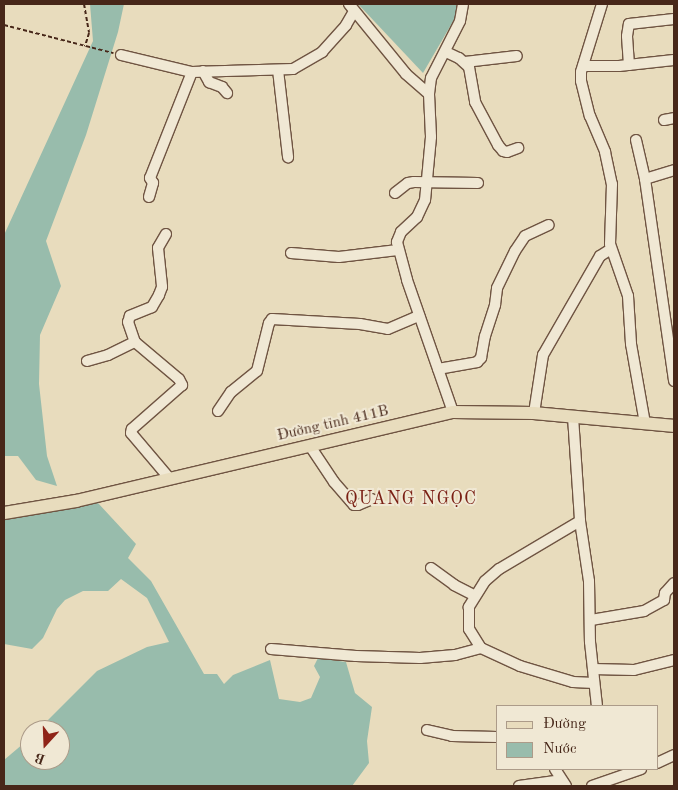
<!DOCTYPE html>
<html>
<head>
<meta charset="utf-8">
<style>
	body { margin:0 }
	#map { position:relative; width:678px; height:790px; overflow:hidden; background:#e8dcbd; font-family:"Old Standard TT",serif }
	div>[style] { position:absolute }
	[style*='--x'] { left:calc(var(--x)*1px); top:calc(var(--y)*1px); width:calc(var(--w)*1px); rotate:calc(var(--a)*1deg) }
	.water>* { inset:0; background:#98bcac }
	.path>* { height:2px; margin-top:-1px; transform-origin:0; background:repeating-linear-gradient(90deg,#472719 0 4px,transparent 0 6.5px) }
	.roads { filter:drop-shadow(1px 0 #6f5442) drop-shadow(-1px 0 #6f5442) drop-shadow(0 1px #6f5442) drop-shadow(0 -1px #6f5442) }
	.minor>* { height:10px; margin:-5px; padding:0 5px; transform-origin:5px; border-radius:5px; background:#f0e8d4 }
	.major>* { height:12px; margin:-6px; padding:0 6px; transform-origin:6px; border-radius:6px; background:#e8dcbd }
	span { translate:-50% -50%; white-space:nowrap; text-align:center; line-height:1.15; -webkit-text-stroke:4px #f0e8d4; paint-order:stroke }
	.street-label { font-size:15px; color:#472719 }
	.quarter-label { font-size:18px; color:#7a1f14; letter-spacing:1px }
	.frame { position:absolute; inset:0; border:5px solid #472719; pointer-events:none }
	.legend { position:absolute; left:496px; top:705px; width:162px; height:65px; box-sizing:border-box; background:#f0e8d4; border:1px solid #ac9b89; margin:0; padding:6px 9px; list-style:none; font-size:15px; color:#472719 }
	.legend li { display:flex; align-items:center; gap:10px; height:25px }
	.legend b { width:25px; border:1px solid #ac9b89 }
	.north { position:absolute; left:20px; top:720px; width:50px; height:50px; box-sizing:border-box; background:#f0e8d4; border:1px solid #ac9b89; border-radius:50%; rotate:200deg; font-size:14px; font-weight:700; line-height:20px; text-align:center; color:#472719 }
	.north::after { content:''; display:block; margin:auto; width:18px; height:22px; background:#8f2418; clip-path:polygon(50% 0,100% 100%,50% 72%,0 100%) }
</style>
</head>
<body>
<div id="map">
	<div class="water">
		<i style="clip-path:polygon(90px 4px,124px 4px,118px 32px,86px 135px,46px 241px,61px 286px,40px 335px,39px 384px,47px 456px,57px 486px,36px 480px,18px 456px,4px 456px,4px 235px,93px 41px)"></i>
		<i style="clip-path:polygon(358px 4px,456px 4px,457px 6px,455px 18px,423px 73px)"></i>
		<i style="clip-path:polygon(98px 503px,136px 544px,128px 558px,151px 581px,204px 674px,217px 674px,224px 684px,233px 675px,270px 660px,279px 699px,300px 702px,311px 698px,320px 677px,314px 666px,318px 658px,346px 662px,355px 693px,372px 707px,367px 741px,369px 763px,352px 786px,4px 786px,4px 760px,30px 738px,30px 760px,60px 760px,60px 730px,38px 730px,97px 671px,147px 647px,169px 642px,147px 598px,121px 579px,108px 591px,83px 591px,65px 600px,57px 609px,43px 638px,32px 649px,4px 644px,4px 518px)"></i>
	</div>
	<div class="path">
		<i style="--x:84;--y:4;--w:29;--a:80"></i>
		<i style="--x:89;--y:33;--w:14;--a:107"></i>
		<i style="--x:4;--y:25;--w:113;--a:14.4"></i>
	</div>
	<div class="roads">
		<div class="minor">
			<i style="--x:349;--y:4;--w:90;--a:50.8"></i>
			<i style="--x:406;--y:74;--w:30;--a:41"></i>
			<i style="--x:429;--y:94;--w:16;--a:-83"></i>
			<i style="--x:431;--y:78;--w:64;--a:-63"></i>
			<i style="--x:460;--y:21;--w:17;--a:-80"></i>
			<i style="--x:602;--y:4;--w:71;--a:107.2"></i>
			<i style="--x:581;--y:72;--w:9;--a:90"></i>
			<i style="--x:581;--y:81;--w:36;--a:76"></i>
			<i style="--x:590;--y:116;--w:39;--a:67"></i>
			<i style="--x:605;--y:152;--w:33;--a:78"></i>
			<i style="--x:612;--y:184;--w:60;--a:91.9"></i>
			<i style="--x:610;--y:244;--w:55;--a:70.9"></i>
			<i style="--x:628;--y:296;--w:48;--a:86.4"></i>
			<i style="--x:631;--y:344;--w:80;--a:80"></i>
			<i style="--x:446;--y:52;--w:14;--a:25"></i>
			<i style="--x:459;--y:58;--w:13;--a:42"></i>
			<i style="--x:469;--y:67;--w:36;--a:80"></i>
			<i style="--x:475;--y:102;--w:49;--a:61.9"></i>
			<i style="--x:498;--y:145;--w:8;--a:50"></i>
			<i style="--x:503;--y:151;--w:4;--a:14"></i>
			<i style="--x:507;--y:152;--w:12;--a:-20"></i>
			<i style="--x:121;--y:55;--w:73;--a:13.5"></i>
			<i style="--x:192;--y:72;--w:101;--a:-1.7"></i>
			<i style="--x:293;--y:69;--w:34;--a:-30"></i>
			<i style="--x:322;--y:52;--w:36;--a:-48"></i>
			<i style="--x:346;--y:25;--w:16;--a:-60"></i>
			<i style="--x:465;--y:62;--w:52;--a:-6.6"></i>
			<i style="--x:629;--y:65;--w:29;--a:-94"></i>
			<i style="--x:627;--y:36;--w:12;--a:-81"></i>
			<i style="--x:629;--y:24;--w:45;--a:-6.3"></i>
			<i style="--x:583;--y:66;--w:36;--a:0"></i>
			<i style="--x:619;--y:66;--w:55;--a:-6.2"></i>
			<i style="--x:278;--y:70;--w:88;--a:83.4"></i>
			<i style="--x:203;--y:71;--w:13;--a:61"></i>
			<i style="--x:209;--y:82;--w:14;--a:21"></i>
			<i style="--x:222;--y:87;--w:8;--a:50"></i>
			<i style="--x:429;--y:94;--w:43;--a:87.3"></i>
			<i style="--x:431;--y:137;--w:63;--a:95.4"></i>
			<i style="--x:425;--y:200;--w:19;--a:115"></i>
			<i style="--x:417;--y:217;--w:22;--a:137"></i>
			<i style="--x:401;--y:232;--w:11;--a:112"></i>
			<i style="--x:397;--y:242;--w:39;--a:75"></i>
			<i style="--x:407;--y:280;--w:140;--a:70.8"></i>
			<i style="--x:664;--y:120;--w:10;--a:-11"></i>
			<i style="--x:636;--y:140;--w:40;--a:77"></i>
			<i style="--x:645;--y:179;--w:204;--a:81.8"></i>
			<i style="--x:645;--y:179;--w:30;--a:-17"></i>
			<i style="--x:395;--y:193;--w:16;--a:-38"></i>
			<i style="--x:408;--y:183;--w:6;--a:-9"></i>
			<i style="--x:414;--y:182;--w:64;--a:0.9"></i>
			<i style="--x:149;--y:197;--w:15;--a:-74"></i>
			<i style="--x:153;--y:183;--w:6;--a:-121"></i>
			<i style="--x:150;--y:178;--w:114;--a:-68.4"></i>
			<i style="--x:166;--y:234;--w:16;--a:120"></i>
			<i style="--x:158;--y:248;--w:39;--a:84"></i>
			<i style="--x:162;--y:287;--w:9;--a:111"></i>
			<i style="--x:159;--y:295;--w:14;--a:120"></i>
			<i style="--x:152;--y:307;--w:24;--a:158"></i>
			<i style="--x:130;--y:316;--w:6;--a:108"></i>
			<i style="--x:128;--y:322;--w:21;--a:71"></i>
			<i style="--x:135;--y:342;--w:57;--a:40.1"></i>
			<i style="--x:179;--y:379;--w:7;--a:63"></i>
			<i style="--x:182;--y:385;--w:67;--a:138.7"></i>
			<i style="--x:132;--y:429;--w:4;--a:104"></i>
			<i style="--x:131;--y:433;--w:60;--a:49.7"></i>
			<i style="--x:291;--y:253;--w:48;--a:4.8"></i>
			<i style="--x:339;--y:257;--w:59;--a:-6.8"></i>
			<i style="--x:87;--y:361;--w:22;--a:-16"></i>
			<i style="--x:108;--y:355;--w:30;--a:-26"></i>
			<i style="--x:438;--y:369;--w:40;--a:-10"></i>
			<i style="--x:477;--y:362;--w:6;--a:-45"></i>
			<i style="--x:481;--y:358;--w:22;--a:-80"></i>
			<i style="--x:485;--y:336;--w:33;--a:-72"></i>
			<i style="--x:495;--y:305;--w:17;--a:-83"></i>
			<i style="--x:497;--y:288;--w:41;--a:-64.1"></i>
			<i style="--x:515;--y:251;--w:18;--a:-56"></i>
			<i style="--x:525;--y:236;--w:26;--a:-25"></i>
			<i style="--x:218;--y:411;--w:23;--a:-56"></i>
			<i style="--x:231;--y:392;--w:33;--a:-39"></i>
			<i style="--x:257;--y:371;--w:49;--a:-76"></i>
			<i style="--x:269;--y:323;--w:5;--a:-53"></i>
			<i style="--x:272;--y:319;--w:88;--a:3.3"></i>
			<i style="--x:360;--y:324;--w:28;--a:10"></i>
			<i style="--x:388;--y:329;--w:34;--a:-23"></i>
			<i style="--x:534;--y:413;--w:59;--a:-81.2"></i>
			<i style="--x:543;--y:355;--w:114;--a:-60.1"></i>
			<i style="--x:600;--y:256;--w:13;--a:-32"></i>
			<i style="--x:573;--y:417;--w:104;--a:86.1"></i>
			<i style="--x:580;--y:521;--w:61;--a:81.5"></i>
			<i style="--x:589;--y:581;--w:61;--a:89.1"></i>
			<i style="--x:590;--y:642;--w:64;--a:83.8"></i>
			<i style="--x:310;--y:446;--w:43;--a:56.3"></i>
			<i style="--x:334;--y:482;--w:30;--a:49"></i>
			<i style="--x:354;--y:505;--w:4;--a:0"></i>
			<i style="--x:358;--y:505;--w:15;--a:-23"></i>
			<i style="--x:580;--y:521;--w:94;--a:149.3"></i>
			<i style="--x:499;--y:569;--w:18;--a:139"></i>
			<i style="--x:485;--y:581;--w:31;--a:122"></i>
			<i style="--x:469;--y:607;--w:22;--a:90"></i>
			<i style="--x:469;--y:629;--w:22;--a:58"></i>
			<i style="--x:481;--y:648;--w:43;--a:24.8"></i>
			<i style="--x:520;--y:666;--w:55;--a:16.8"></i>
			<i style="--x:573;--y:682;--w:21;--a:3"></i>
			<i style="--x:431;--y:568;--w:29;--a:36"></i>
			<i style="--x:454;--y:585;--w:22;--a:27"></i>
			<i style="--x:591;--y:620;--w:54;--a:-9.6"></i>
			<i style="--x:644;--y:611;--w:23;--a:-29"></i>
			<i style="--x:664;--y:600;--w:7;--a:-82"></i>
			<i style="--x:665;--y:593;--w:13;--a:-48"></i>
			<i style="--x:271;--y:649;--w:85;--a:4.7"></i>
			<i style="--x:356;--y:656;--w:64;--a:1.8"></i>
			<i style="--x:420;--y:658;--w:35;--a:-5"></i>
			<i style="--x:455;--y:655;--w:27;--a:-15"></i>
			<i style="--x:593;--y:669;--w:41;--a:1.4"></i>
			<i style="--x:634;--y:670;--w:41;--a:-14"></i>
			<i style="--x:427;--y:730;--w:26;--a:13"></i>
			<i style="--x:452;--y:736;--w:45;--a:1.3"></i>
			<i style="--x:657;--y:763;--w:19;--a:-25"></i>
			<i style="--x:555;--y:769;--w:20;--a:57"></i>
			<i style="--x:519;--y:786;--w:42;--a:-8.1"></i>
			<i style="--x:592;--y:786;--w:52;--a:-19.1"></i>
		</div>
		<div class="major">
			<i style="--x:4;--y:513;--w:73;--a:-9.5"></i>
			<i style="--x:76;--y:501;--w:387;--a:-13.3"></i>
			<i style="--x:453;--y:412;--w:81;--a:0.7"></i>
			<i style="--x:534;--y:413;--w:141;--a:5.3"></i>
		</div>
	</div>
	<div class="street-label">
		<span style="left:333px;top:424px;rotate:-13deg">Đường tỉnh 411B</span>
	</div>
	<div class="quarter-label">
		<span style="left:411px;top:499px">QUANG NGỌC</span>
	</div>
	<div class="frame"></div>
	<ul class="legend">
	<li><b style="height:6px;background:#e8dcbd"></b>Đường</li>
	<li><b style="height:14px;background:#98bcac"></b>Nước</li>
	</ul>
	<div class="north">B</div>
</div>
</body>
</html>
